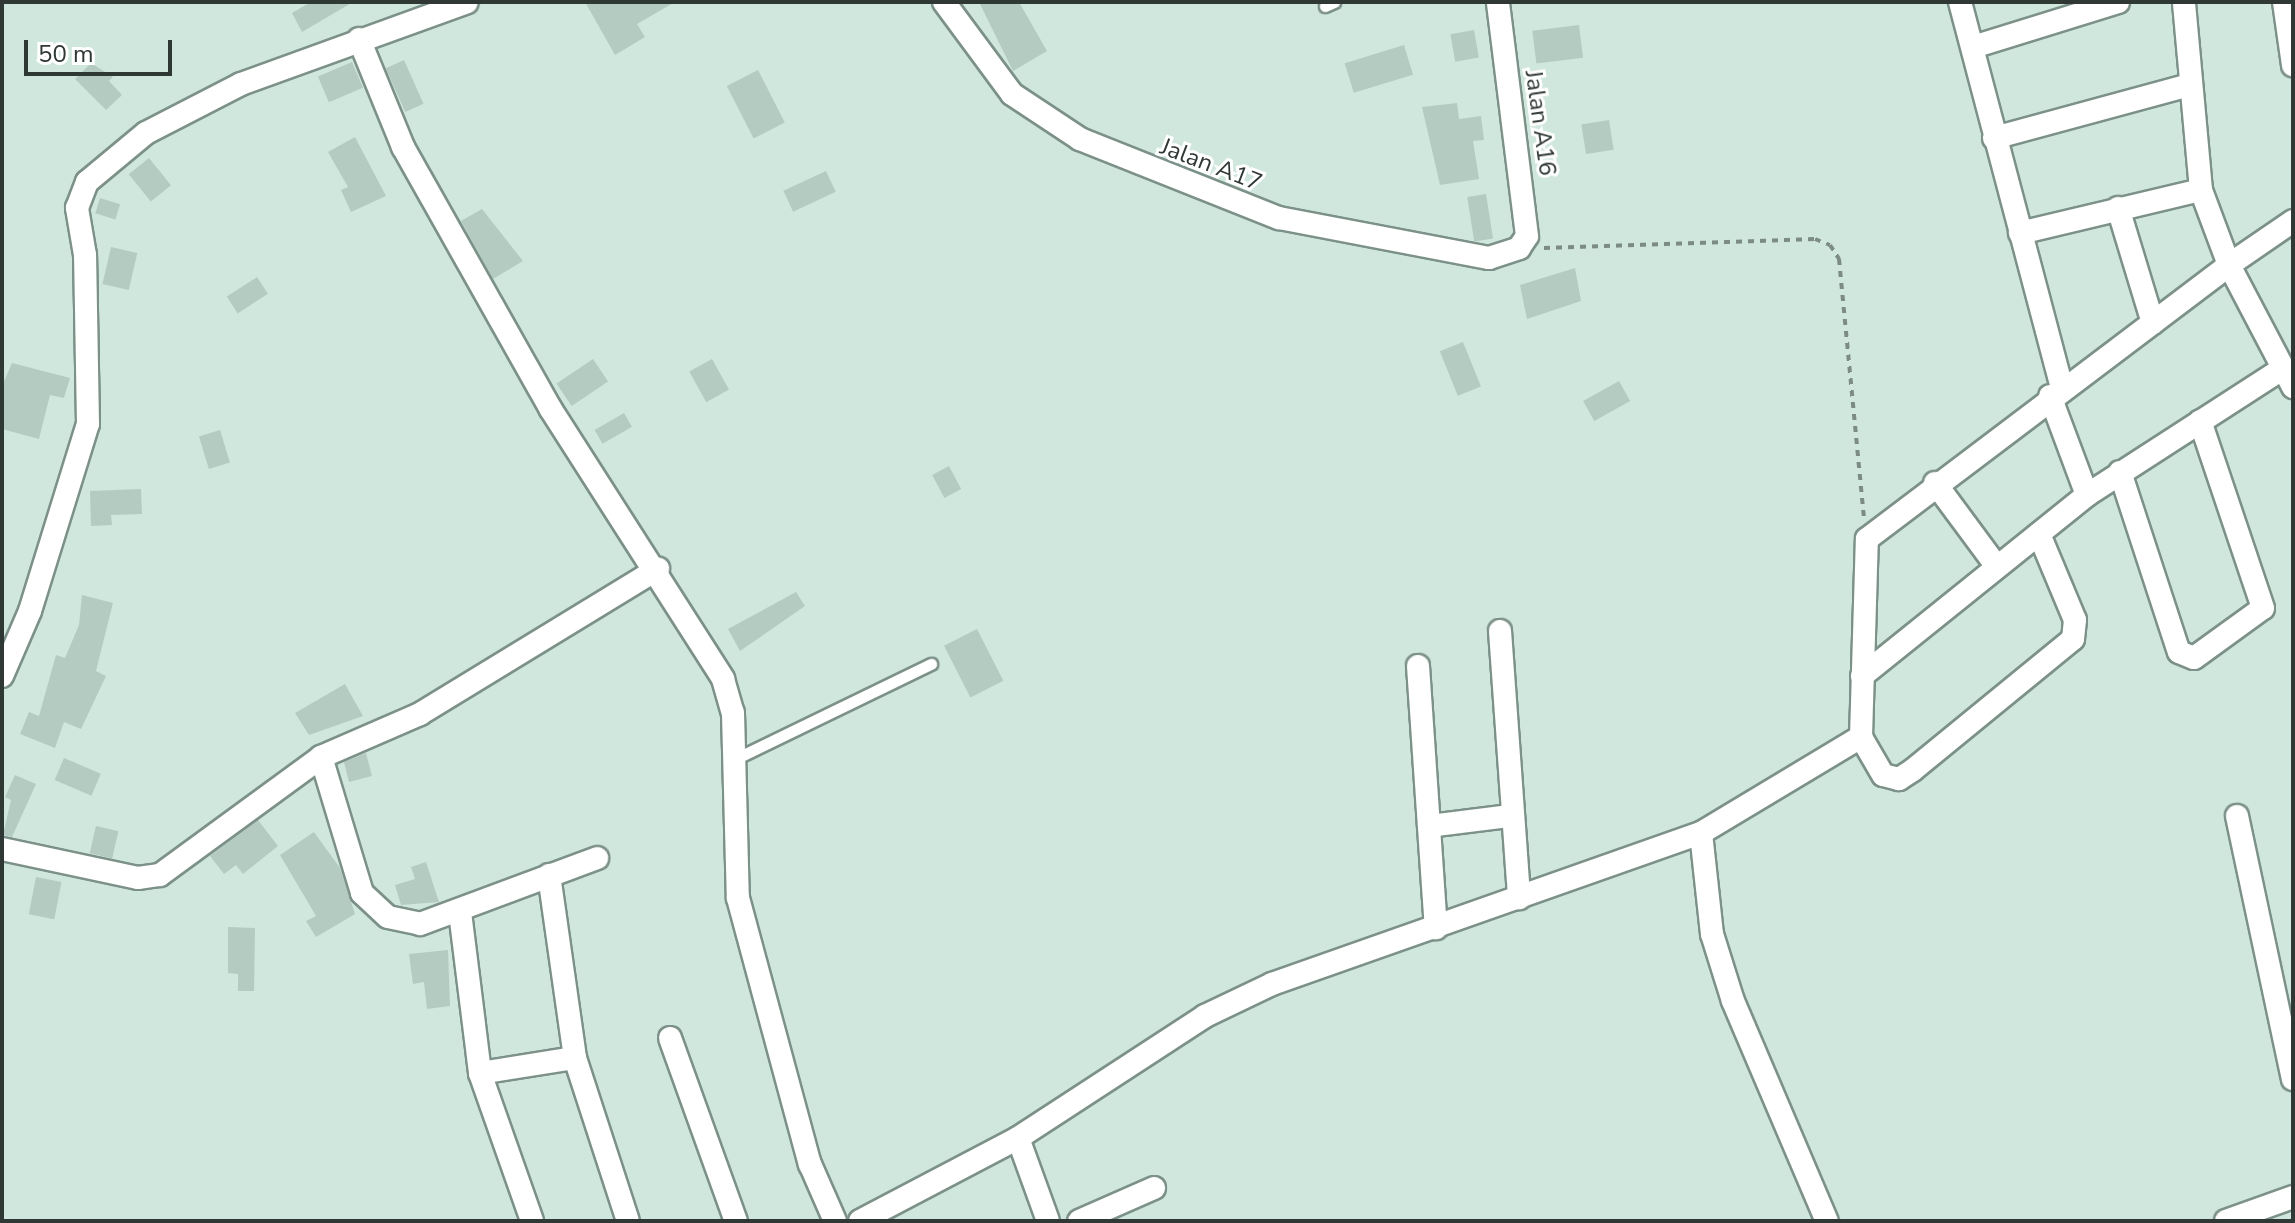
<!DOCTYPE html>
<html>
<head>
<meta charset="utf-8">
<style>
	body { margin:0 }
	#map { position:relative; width:2295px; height:1223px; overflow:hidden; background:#d0e7dd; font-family:"Nunito Sans",sans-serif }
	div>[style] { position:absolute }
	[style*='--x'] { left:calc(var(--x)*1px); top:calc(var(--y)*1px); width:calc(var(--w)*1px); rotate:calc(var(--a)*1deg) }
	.building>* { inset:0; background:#b4cbc1; transform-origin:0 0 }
	.path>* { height:4px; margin-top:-2px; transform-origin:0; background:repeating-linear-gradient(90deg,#7c8c85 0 6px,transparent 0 12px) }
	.roads { filter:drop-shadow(2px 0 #7c9188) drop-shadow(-2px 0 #7c9188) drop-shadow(0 2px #7c9188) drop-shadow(0 -2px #7c9188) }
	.service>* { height:11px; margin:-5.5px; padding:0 5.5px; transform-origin:5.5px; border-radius:5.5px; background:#fff }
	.minor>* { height:22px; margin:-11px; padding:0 11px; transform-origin:11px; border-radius:11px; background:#fff }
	span { translate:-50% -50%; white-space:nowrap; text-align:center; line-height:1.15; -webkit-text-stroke:6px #fff; paint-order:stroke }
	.street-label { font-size:24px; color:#2f3834 }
	.frame { position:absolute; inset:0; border:4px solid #2f3834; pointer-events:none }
	.scale { position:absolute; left:24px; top:40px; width:148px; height:36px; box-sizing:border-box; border:4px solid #2f3834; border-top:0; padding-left:10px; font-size:24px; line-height:28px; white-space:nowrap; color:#2f3834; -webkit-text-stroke:6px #fff; paint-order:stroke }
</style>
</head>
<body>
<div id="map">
	<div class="building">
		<i style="clip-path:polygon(311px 2px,353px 2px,302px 32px,292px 13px)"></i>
		<i style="clip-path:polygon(585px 2px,675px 2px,637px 24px,645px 37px,615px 55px)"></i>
		<i style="clip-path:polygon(979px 2px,1019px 2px,1047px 51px,1013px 71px)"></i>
		<i style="left:1579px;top:25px;width:33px;height:47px;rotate:83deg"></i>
		<i style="left:1474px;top:30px;width:28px;height:24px;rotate:80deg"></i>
		<i style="left:1404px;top:45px;width:31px;height:62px;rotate:73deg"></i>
		<i style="left:404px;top:60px;width:48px;height:20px;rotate:66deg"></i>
		<i style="left:352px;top:62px;width:28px;height:37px;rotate:67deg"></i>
		<i style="clip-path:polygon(91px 63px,113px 77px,109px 81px,122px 95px,106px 110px,75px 79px)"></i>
		<i style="left:758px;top:70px;width:59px;height:35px;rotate:63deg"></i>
		<i style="clip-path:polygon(1457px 103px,1459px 119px,1481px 116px,1484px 140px,1473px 141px,1479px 179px,1440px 185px,1422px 107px)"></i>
		<i style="left:1609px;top:120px;width:30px;height:28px;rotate:81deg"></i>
		<i style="clip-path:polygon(355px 137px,386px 196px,351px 212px,341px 190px,348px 187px,328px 152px)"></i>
		<i style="left:149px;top:158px;width:35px;height:26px;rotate:51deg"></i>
		<i style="left:826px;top:171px;width:23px;height:47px;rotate:65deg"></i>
		<i style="left:1486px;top:194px;width:45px;height:19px;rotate:81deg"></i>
		<i style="left:100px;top:198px;width:21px;height:16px;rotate:17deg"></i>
		<i style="clip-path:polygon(482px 209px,523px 261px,493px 279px,461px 221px)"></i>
		<i style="left:111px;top:247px;width:27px;height:38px;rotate:13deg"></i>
		<i style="clip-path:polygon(1575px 268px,1581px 301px,1527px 319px,1520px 285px)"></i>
		<i style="left:257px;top:277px;width:20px;height:36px;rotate:57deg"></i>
		<i style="left:1463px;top:342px;width:48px;height:25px;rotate:68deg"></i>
		<i style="left:593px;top:359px;width:27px;height:44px;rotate:56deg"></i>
		<i style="left:712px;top:359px;width:35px;height:26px;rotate:61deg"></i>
		<i style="clip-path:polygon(12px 363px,70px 378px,64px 398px,50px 395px,39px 439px,2px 429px,2px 386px)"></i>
		<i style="left:1619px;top:381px;width:23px;height:41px;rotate:61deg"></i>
		<i style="left:624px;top:413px;width:16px;height:34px;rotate:60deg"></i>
		<i style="left:220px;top:430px;width:34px;height:22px;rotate:73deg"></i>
		<i style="left:949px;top:466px;width:26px;height:19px;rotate:62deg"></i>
		<i style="clip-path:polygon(141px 489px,142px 514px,111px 515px,112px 525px,91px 526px,90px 491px)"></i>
		<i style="clip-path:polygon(796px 592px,805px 606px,740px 651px,728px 629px)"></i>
		<i style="clip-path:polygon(82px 595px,113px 603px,96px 671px,106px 676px,81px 729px,64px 722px,55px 748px,20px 734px,29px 712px,39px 716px,56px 655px,65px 658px,79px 625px)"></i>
		<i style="left:977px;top:629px;width:58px;height:37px;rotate:63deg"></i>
		<i style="clip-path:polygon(345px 684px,363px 716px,309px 735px,295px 713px)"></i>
		<i style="clip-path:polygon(366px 753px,372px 776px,349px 782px,344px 762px)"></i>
		<i style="left:64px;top:758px;width:40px;height:24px;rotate:23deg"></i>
		<i style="clip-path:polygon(15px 775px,36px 784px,12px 837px,3px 835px,11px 800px,5px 797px)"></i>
		<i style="clip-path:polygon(258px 820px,278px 846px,243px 874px,236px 865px,224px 874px,210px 856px)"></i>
		<i style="left:96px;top:826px;width:23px;height:28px;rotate:13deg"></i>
		<i style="clip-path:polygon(314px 832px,340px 868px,355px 914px,316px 937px,306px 921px,316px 916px,280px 855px)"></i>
		<i style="clip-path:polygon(426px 862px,439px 902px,401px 905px,395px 885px,415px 879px,411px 867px)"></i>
		<i style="left:36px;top:877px;width:26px;height:38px;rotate:11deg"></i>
		<i style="clip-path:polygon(228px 927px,255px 928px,254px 991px,238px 991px,238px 974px,228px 973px)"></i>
		<i style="clip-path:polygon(448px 950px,450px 1006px,427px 1009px,424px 982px,413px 984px,409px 954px)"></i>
	</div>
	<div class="path">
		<i style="--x:1544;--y:248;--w:271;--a:-1.9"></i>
		<i style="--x:1815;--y:239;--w:16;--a:22"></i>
		<i style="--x:1830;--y:245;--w:17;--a:57"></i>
		<i style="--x:1839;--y:259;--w:259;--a:84.5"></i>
	</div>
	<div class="roads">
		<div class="service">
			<i style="--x:1325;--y:6;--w:10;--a:-24"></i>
			<i style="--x:735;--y:759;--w:218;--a:-25.9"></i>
		</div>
		<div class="minor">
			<i style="--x:944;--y:2;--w:114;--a:53.5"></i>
			<i style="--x:1012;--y:94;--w:82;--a:33.5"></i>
			<i style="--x:1080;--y:139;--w:214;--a:21.7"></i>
			<i style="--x:1279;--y:218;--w:214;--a:10.8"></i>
			<i style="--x:1489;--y:258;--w:32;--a:-18"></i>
			<i style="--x:1519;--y:248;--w:14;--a:-56"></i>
			<i style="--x:1527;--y:236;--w:236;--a:-97.1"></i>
			<i style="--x:1960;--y:2;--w:399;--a:75.2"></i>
			<i style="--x:2284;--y:2;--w:64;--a:81.9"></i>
			<i style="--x:359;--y:39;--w:117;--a:67.8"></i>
			<i style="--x:403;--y:147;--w:300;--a:60.6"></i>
			<i style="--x:550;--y:408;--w:322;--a:57.4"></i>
			<i style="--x:723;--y:679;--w:35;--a:74"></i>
			<i style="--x:733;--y:713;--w:185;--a:88.5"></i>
			<i style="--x:738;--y:898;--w:276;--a:74.9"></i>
			<i style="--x:810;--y:1164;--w:62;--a:66.3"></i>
			<i style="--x:1973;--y:47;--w:152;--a:-17.2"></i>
			<i style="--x:1994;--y:138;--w:202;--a:-15.2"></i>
			<i style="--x:2118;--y:208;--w:120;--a:73.1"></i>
			<i style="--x:2293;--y:221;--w:78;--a:145.5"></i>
			<i style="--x:2229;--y:265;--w:138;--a:62.3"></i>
			<i style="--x:2020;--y:233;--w:186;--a:-13.4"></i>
			<i style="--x:2050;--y:396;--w:106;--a:69.5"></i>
			<i style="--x:2120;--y:472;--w:189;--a:71.9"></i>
			<i style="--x:2179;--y:652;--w:16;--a:22"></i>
			<i style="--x:2194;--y:658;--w:85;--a:-35.9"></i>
			<i style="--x:2263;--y:608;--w:197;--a:-108.6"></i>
			<i style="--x:1935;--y:483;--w:101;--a:53.5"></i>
			<i style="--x:2039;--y:534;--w:93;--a:67.3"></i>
			<i style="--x:2075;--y:620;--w:19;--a:96"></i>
			<i style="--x:2073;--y:639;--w:207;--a:140.7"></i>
			<i style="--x:1913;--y:770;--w:17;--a:147"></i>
			<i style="--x:1899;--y:779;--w:16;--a:-166"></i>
			<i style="--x:1883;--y:775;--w:44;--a:-120.1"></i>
			<i style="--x:1861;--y:737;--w:198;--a:-88.3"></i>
			<i style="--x:1867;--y:539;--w:454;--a:-37.1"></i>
			<i style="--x:2229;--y:265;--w:80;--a:-110.5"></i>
			<i style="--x:2201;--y:190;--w:189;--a:-95.2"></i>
			<i style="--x:1500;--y:631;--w:268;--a:85.9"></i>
			<i style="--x:1418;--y:666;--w:263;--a:86.1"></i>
			<i style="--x:2;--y:676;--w:71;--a:-66.7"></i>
			<i style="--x:30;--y:611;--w:196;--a:-72.8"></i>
			<i style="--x:88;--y:424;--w:169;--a:-91"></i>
			<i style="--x:85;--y:255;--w:48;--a:-99.7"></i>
			<i style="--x:77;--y:208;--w:28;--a:-69"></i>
			<i style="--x:87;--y:182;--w:77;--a:-39.7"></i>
			<i style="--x:146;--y:133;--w:107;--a:-27.3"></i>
			<i style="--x:241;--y:84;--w:240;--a:-19.9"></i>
			<i style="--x:1862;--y:676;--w:289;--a:-38.8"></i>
			<i style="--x:2087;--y:495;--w:234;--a:-32.9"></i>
			<i style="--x:321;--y:757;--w:142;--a:73.2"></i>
			<i style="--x:362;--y:893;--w:35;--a:43"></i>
			<i style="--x:388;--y:917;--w:33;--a:12"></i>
			<i style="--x:420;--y:924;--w:189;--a:-20.4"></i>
			<i style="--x:2237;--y:816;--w:269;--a:78"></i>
			<i style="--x:1429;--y:826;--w:81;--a:-7.1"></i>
			<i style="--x:1701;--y:833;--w:102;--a:83.8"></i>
			<i style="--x:1712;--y:934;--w:70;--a:72.6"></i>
			<i style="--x:1733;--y:1001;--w:239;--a:66.9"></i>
			<i style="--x:2;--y:849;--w:139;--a:12"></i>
			<i style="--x:138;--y:878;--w:22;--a:-8"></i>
			<i style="--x:160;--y:875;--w:200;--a:-36.2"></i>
			<i style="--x:321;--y:757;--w:108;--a:-23.5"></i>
			<i style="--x:420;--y:714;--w:279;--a:-31.4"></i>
			<i style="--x:549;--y:875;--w:185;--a:81.9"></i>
			<i style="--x:575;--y:1058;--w:171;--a:72"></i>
			<i style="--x:460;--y:912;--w:162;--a:82.9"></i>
			<i style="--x:480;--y:1073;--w:157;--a:70.6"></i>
			<i style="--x:670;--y:1038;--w:195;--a:70.2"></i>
			<i style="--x:480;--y:1073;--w:96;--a:-9"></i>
			<i style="--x:1018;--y:1138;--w:88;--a:70.1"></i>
			<i style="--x:860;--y:1221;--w:178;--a:-27.7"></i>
			<i style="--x:1018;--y:1138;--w:223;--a:-33.1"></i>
			<i style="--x:1205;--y:1016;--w:74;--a:-25.5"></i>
			<i style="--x:1272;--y:984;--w:455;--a:-19.4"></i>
			<i style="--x:1701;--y:833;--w:187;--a:-31"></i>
			<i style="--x:1079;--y:1221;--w:82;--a:-23.7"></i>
			<i style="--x:2226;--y:1221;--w:71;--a:-19.7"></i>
		</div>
	</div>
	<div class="street-label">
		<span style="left:1540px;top:123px;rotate:82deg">Jalan A16</span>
		<span style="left:1211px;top:165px;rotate:21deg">Jalan A17</span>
	</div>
	<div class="frame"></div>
	<div class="scale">50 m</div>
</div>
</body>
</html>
